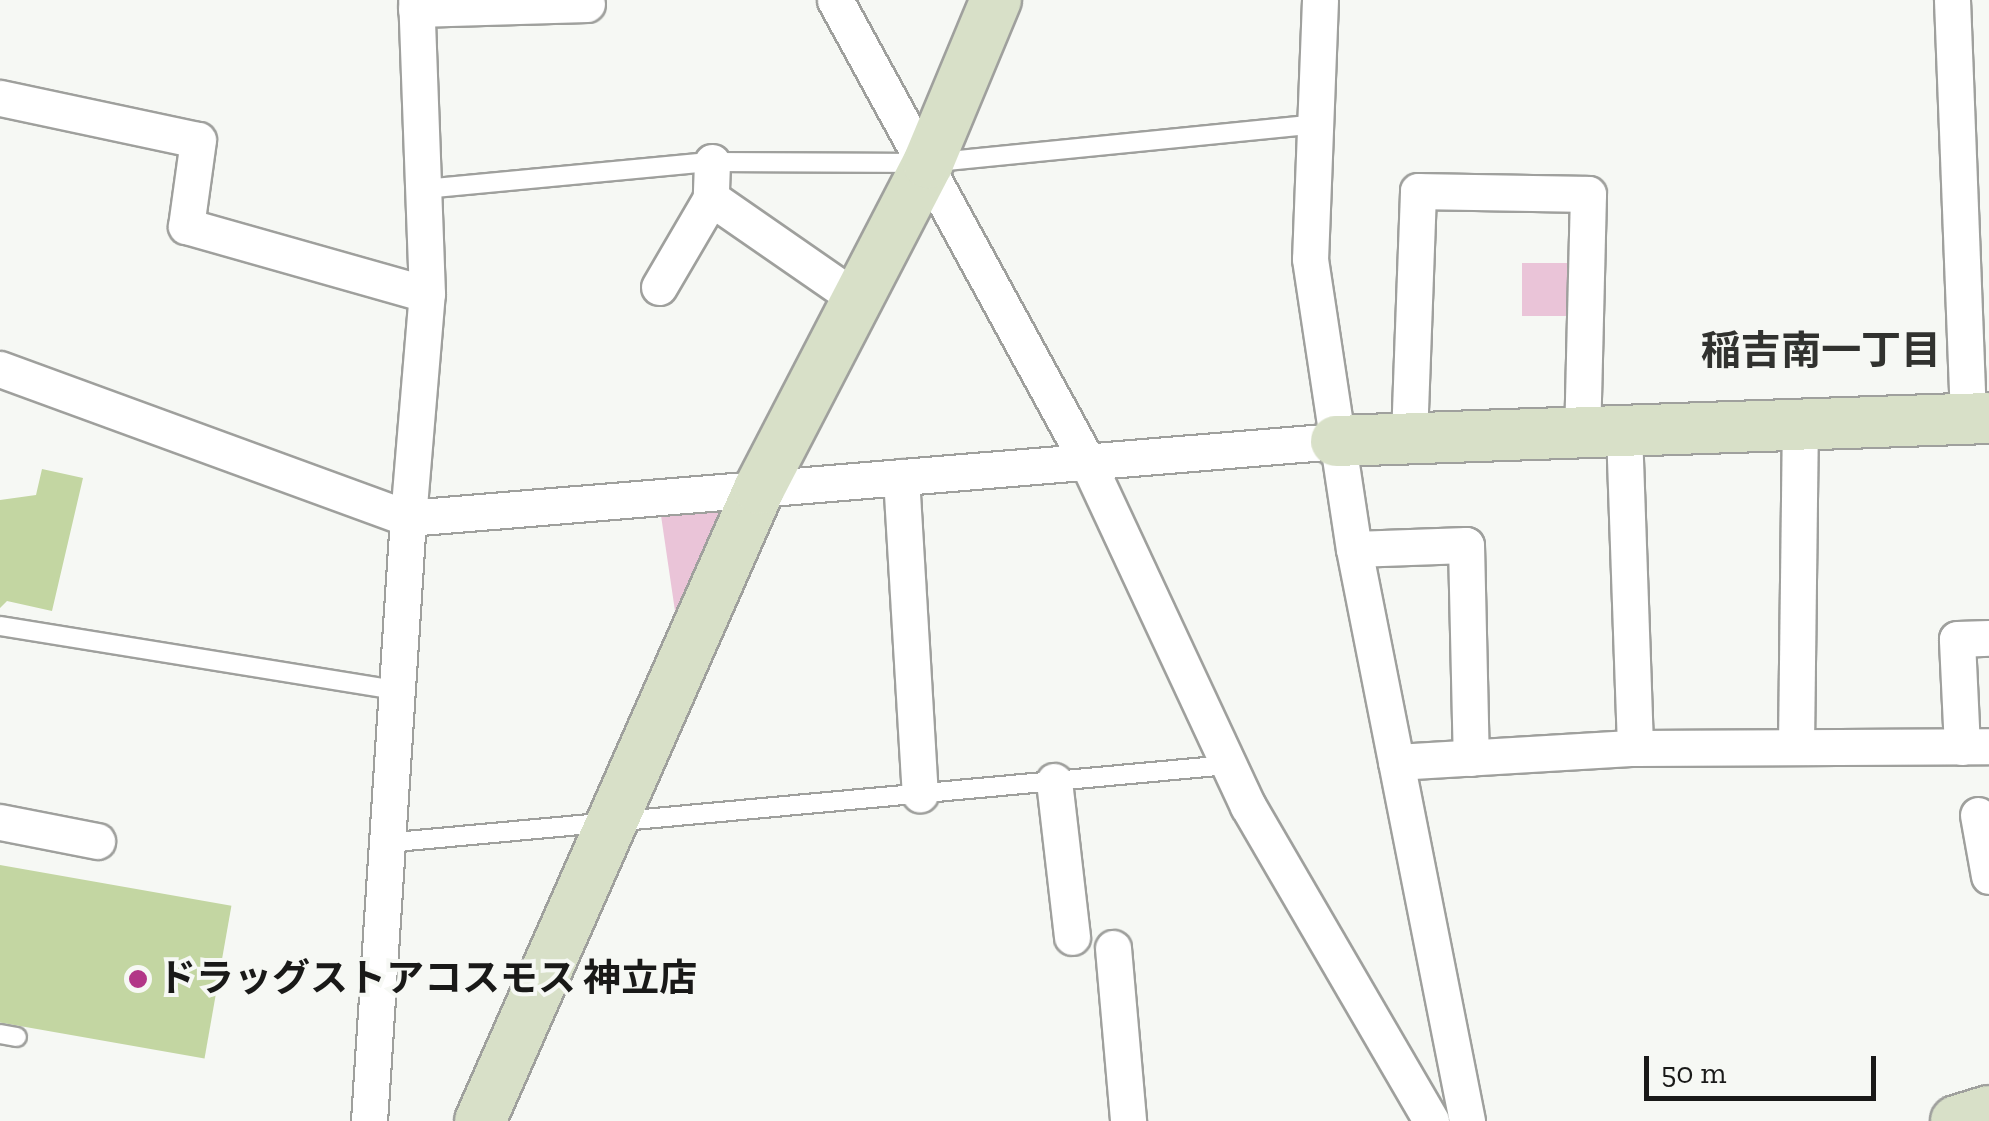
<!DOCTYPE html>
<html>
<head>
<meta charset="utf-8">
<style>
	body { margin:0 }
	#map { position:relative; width:1989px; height:1121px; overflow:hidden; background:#f6f8f4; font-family:"Zilla Slab","Noto Sans JP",serif }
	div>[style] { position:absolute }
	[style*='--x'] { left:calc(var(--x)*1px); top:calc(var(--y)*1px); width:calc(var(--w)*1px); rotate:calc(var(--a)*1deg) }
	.green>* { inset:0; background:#eac4d8; transform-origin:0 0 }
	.building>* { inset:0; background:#c3d6a2; transform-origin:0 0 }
	.roads { filter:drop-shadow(2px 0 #9fa09d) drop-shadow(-2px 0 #9fa09d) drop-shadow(0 2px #9fa09d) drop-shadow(0 -2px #9fa09d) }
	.lane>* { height:18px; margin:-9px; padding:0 9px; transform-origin:9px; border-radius:9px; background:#fff }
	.street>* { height:35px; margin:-17.5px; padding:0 17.5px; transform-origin:17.5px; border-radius:17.5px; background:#fff }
	.secondary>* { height:50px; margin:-25px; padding:0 25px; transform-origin:25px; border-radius:25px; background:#d8e0c8 }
	.dots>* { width:28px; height:28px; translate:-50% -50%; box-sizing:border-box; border:5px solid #f6f8f4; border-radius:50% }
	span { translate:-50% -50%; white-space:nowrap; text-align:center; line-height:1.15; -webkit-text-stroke:8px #f6f8f4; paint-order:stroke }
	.poi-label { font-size:38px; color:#191918; font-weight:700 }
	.left { translate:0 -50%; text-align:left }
	.neighbourhood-label { font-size:40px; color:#31322f; font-weight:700 }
	.scale { position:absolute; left:1644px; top:1056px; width:232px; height:45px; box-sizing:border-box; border:5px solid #191918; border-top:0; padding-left:12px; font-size:30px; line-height:35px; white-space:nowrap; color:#191918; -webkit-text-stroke:8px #f6f8f4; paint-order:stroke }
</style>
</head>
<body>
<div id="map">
	<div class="green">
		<i style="left:1584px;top:263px;width:53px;height:62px;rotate:90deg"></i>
		<i style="clip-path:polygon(748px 492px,675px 611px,659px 502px)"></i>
	</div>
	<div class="building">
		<i style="clip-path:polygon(42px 469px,83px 478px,52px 611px,7px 601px,0 608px,0 500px,36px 495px)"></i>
		<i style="left:0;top:865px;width:235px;height:155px;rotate:10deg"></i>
	</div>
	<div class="roads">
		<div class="lane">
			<i style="--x:424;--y:189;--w:289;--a:-5.4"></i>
			<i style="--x:712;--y:162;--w:216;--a:0.3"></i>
			<i style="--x:928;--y:163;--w:383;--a:-5.7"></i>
			<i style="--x:0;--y:626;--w:400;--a:9.2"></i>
			<i style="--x:385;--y:843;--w:847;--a:-5.29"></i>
			<i style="--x:0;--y:1034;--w:17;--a:10"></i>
		</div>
		<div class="street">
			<i style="--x:835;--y:0;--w:525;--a:61.34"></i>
			<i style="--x:1087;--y:461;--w:381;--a:65"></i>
			<i style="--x:1248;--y:806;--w:364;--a:59.8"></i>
			<i style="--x:1320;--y:0;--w:259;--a:92.2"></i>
			<i style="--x:1310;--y:259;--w:293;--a:81.4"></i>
			<i style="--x:1354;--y:549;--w:583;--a:78.82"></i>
			<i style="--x:1952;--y:0;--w:418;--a:87.8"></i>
			<i style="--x:416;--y:9;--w:171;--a:-1.7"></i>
			<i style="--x:0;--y:98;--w:202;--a:12"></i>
			<i style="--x:198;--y:140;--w:87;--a:97.9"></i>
			<i style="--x:186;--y:226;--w:250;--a:15.8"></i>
			<i style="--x:712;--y:162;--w:36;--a:92"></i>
			<i style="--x:711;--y:198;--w:178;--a:34.7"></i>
			<i style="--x:659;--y:287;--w:103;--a:-59.7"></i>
			<i style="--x:0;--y:369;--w:434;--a:20.1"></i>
			<i style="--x:408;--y:518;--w:225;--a:-85.2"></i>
			<i style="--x:427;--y:294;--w:294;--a:-92.1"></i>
			<i style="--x:1624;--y:431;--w:317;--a:88"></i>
			<i style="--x:1409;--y:438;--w:247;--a:-87.9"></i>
			<i style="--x:1418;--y:191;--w:170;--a:1"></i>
			<i style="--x:1588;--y:194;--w:238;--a:91.4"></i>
			<i style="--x:901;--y:477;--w:318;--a:86.6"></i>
			<i style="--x:1354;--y:549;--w:112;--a:-2"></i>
			<i style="--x:1466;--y:545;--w:213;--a:88.7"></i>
			<i style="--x:1796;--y:745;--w:321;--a:-89.3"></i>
			<i style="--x:1962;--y:747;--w:108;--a:-92.7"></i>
			<i style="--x:1957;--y:639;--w:32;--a:-2"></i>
			<i style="--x:1396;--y:762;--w:239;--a:-3.4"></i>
			<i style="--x:1635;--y:748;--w:354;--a:-0.3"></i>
			<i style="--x:1054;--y:781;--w:157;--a:83.4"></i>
			<i style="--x:1978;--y:815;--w:62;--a:79.8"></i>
			<i style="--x:0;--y:822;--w:99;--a:11.1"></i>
			<i style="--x:1113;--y:948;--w:174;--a:85"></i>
			<i style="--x:369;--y:1121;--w:604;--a:-86.3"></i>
			<i style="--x:408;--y:518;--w:931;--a:-4.74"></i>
		</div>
		<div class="secondary">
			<i style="--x:1336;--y:441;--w:653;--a:-2.02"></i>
			<i style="--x:480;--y:1121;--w:691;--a:-66.18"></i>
			<i style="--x:759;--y:489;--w:367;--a:-62.6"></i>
			<i style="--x:928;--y:163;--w:177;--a:-67.4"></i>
			<i style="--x:1956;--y:1121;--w:34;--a:-17"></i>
		</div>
	</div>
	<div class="dots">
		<i style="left:138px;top:979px;background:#b23687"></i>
	</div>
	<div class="poi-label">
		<span class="left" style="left:158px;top:979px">ドラッグストアコスモス 神立店</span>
	</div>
	<div class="neighbourhood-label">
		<span style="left:1821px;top:350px">稲吉南一丁目</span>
	</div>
	<div class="scale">50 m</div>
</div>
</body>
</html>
